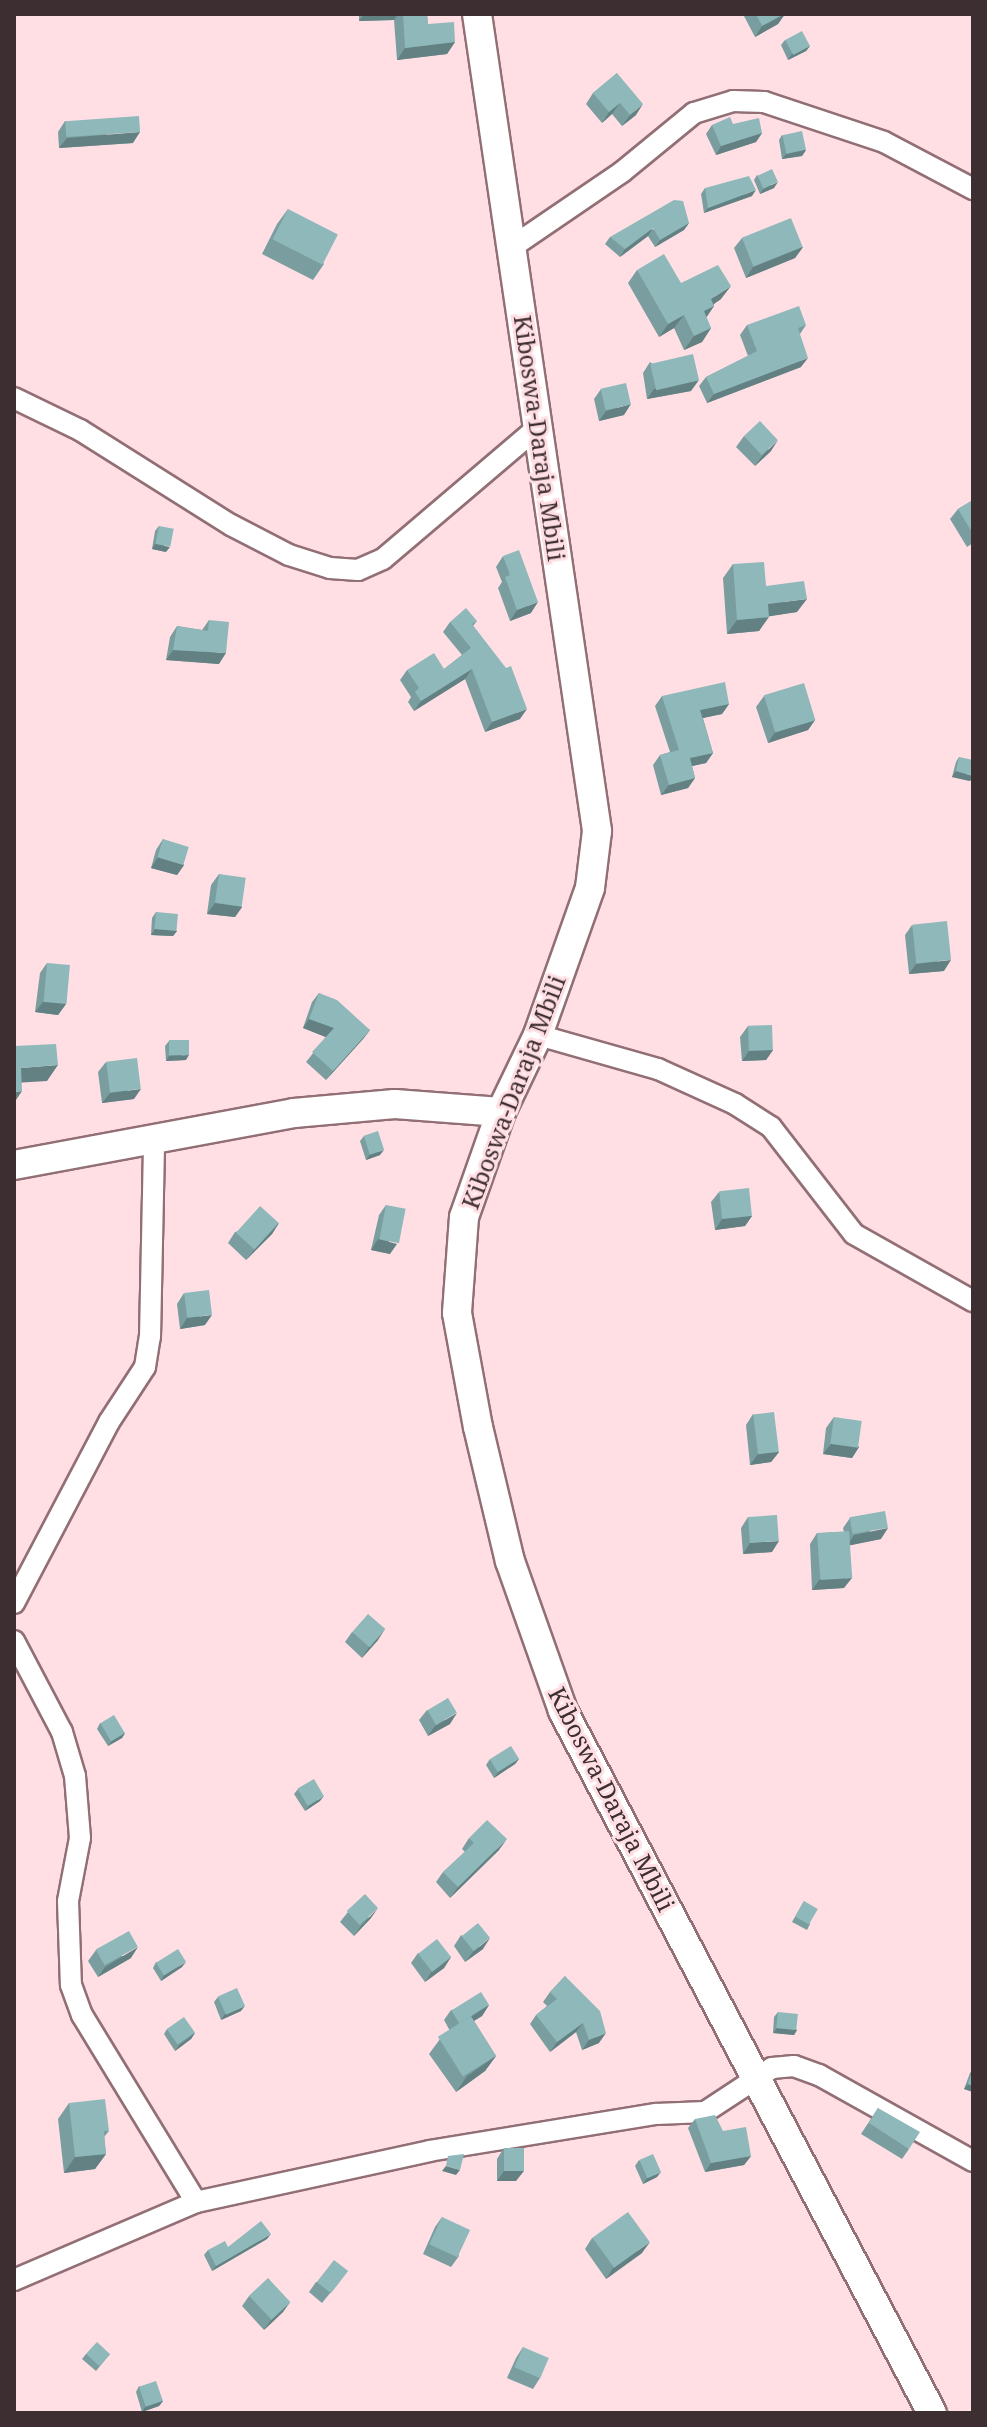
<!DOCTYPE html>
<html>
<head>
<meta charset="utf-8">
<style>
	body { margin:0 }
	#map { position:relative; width:987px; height:2427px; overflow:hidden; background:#ffdfe4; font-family:"Noto Serif",serif }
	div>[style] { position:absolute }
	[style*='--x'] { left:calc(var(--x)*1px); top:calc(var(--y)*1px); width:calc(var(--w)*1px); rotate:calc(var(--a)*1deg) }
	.roads { filter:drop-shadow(2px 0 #926f75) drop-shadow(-2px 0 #926f75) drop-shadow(0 2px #926f75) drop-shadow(0 -2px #926f75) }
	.minor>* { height:20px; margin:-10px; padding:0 10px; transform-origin:10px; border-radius:10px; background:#fff }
	.secondary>* { height:28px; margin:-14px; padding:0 14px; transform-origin:14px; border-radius:14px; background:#fff }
	.wall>* { inset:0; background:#7a9ea0 }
	.shaded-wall>* { inset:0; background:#638182 }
	.building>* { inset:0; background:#8eb8ba; transform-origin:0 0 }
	span { translate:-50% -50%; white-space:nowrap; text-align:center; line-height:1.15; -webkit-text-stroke:6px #ffdfe4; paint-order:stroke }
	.street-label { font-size:24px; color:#3d2e31 }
	.frame { position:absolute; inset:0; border:16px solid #3d2e31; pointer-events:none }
</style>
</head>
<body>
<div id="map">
	<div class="roads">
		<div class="minor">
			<i style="--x:512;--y:247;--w:133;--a:-34.3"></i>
			<i style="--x:622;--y:172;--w:93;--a:-39.3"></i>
			<i style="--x:694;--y:113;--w:41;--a:-17.1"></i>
			<i style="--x:733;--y:101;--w:31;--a:2"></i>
			<i style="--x:764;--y:102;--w:126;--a:18.4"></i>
			<i style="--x:884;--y:142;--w:101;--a:27.8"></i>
			<i style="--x:14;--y:398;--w:73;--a:25.9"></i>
			<i style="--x:80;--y:430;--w:178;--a:32.2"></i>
			<i style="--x:231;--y:525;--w:65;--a:27.3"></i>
			<i style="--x:289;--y:555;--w:43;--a:17.6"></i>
			<i style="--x:330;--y:568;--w:28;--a:4"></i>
			<i style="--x:358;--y:570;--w:27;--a:-24"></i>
			<i style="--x:383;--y:559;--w:204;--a:-40.4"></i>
			<i style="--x:538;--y:1035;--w:125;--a:15.8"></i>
			<i style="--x:658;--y:1069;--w:85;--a:24.4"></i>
			<i style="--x:735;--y:1104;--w:43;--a:32.6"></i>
			<i style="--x:771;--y:1127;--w:135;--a:52.2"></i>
			<i style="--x:854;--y:1234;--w:137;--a:29.4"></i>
			<i style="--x:14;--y:1603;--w:204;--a:-62.3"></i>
			<i style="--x:109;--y:1422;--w:66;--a:-56.8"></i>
			<i style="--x:145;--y:1367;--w:30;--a:-81"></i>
			<i style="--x:150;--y:1337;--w:199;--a:-88.8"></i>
			<i style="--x:14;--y:1641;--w:103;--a:62.2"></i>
			<i style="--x:62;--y:1732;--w:46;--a:73.5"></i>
			<i style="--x:75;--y:1776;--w:62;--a:85.4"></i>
			<i style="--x:80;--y:1838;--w:64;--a:100.8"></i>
			<i style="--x:68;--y:1901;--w:84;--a:88"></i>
			<i style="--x:71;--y:1985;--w:32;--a:70"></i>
			<i style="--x:82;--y:2015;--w:219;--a:58.6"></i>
			<i style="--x:14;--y:2280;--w:198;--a:-23.2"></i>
			<i style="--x:196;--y:2202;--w:239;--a:-12.3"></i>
			<i style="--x:429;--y:2151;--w:230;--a:-9.3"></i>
			<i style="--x:656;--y:2114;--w:49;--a:-2.3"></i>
			<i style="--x:705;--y:2112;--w:80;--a:-33.3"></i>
			<i style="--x:772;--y:2068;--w:22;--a:-5"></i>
			<i style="--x:794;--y:2066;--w:27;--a:20"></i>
			<i style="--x:819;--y:2075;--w:176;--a:29.2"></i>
		</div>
		<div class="secondary">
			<i style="--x:477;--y:14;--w:826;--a:81.64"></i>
			<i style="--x:597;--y:831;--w:57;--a:97"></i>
			<i style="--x:590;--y:888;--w:156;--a:109.5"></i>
			<i style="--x:538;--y:1035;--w:85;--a:115.7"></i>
			<i style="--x:501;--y:1112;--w:111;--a:109.4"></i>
			<i style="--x:464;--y:1217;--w:96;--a:94.2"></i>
			<i style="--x:457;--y:1313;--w:116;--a:79.6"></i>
			<i style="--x:478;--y:1427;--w:138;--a:76.6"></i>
			<i style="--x:510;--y:1561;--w:159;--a:70.5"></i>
			<i style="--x:563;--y:1711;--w:793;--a:62.27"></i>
			<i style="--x:14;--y:1165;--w:285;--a:-10.5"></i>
			<i style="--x:294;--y:1113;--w:101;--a:-5.1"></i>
			<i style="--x:395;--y:1104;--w:106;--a:4.3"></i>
		</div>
	</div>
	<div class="wall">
		<i style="clip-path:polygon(359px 14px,427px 14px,428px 24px,455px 42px,447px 54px,397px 60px,394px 20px,359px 21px)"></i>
		<i style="clip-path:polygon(746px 14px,785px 14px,778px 24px,755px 37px,744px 16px)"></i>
		<i style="clip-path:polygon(785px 40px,810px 46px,806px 51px,788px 60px,781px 45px)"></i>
		<i style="clip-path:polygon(617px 73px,636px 115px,622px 126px,612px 114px,602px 123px,586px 104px,593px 93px)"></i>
		<i style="clip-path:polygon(65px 121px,133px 143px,59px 148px,58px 132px)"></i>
		<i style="clip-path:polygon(733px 124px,762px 133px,756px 142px,716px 155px,706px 134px,712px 125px)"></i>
		<i style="clip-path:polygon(782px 135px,806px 150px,802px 156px,782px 159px,779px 140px)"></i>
		<i style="clip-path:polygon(757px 175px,774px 188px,760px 194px,754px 180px)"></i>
		<i style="clip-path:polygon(705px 188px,752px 196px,704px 213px,701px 194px)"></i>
		<i style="clip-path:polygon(288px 209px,324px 264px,313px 280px,262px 254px,277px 224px)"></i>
		<i style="clip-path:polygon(689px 223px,684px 230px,655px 247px,648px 236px,620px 257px,605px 244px,610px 237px)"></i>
		<i style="clip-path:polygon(742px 238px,803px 247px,795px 258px,746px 278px,734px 248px)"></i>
		<i style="clip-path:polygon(637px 270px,681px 283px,721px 299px,714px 304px,714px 306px,706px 318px,711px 328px,702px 342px,684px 350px,674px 328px,659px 337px,628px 283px)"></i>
		<i style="clip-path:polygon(747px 325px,806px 325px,800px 334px,801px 367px,707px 403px,699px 386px,706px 377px,748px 356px,740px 335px)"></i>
		<i style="clip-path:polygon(650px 362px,691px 391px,647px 399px,643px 373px)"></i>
		<i style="clip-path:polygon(601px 389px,624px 415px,599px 421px,594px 399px)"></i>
		<i style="clip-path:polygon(744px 436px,771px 451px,755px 466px,736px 447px)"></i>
		<i style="clip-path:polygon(973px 500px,973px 543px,967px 547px,950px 519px,958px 509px)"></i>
		<i style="clip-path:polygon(159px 526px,166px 552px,152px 549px,155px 531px)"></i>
		<i style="clip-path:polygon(503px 556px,531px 613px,510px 621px,498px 588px,502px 582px,496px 567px)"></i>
		<i style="clip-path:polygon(733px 564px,766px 586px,797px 612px,768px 616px,759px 631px,727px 634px,723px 578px)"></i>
		<i style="clip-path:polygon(209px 620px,219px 664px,166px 660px,170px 637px,177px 626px,202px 630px)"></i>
		<i style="clip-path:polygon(477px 621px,473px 626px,520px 719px,485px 732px,465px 679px,414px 711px,408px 702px,411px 697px,400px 680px,407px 670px,444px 669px,462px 655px,443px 632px,450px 622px)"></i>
		<i style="clip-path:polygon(662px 696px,729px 704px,722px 714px,703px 718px,713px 753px,706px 763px,692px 766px,695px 778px,688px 788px,661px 795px,653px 765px,660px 755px,670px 752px,655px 706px)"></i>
		<i style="clip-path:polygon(764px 696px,815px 720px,808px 730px,768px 743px,756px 707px)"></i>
		<i style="clip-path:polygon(959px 757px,970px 781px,952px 777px,956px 762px)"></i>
		<i style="clip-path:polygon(163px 839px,184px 865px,177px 875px,151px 868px,156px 850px)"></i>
		<i style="clip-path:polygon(219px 874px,242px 907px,235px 917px,207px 914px,211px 885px)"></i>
		<i style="clip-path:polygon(156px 912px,177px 931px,173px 936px,151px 935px,152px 918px)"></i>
		<i style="clip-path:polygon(912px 925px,944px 971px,909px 974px,905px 935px)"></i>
		<i style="clip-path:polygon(47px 963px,66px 1004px,58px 1015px,35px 1012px,40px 973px)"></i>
		<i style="clip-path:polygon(319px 993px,370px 1030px,363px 1039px,326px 1080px,306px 1062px,326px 1037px,303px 1028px,312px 1002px)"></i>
		<i style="clip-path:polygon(748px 1026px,773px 1050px,766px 1060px,742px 1061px,740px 1037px)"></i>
		<i style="clip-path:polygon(169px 1041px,186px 1060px,166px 1061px,165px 1046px)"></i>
		<i style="clip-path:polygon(106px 1062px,134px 1099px,102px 1103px,98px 1072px)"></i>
		<i style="clip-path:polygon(364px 1136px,380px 1155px,366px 1160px,360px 1141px)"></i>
		<i style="clip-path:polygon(719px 1192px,752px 1216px,745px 1226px,715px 1230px,711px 1202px)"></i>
		<i style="clip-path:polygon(386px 1205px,390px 1254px,371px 1250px,379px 1215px)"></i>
		<i style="clip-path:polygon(279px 1223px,272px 1234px,246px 1260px,228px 1243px,235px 1232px)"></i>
		<i style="clip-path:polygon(184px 1293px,205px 1325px,180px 1329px,177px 1304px)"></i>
		<i style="clip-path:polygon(753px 1414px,779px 1452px,771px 1462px,750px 1465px,746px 1425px)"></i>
		<i style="clip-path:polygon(834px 1417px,859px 1447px,852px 1458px,823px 1454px,826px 1428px)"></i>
		<i style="clip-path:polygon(748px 1517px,772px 1552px,743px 1554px,741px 1528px)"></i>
		<i style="clip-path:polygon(850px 1518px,881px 1539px,850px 1545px,844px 1588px,812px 1590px,810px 1544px,817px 1533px,844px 1532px,843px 1528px)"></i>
		<i style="clip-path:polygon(352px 1632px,378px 1640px,362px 1658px,345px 1642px)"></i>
		<i style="clip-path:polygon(427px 1710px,450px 1724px,428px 1736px,419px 1720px)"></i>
		<i style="clip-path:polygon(100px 1723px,125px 1733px,122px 1738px,108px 1746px,97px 1729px)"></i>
		<i style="clip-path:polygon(490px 1759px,519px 1759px,515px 1764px,494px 1778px,486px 1765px)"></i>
		<i style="clip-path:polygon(298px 1789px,320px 1801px,305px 1811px,294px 1794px)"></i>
		<i style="clip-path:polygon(469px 1838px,499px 1850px,450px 1898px,436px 1882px,443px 1872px,465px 1852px,462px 1849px)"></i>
		<i style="clip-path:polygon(804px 1901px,810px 1924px,807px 1930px,792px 1922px)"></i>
		<i style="clip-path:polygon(348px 1912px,371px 1918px,354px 1936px,340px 1922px)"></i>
		<i style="clip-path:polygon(461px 1935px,483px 1949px,465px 1962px,454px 1946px)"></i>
		<i style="clip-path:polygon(96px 1950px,131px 1958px,98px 1977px,88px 1961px)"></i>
		<i style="clip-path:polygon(418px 1953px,451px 1957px,444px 1968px,425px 1982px,411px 1963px)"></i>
		<i style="clip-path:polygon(156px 1962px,182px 1967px,161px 1981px,153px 1968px)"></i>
		<i style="clip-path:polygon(565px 1976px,599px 2043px,582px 2050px,576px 2032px,550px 2052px,530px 2024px,536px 2015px,547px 2006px,543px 2002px,550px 1992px)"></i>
		<i style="clip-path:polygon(218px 1997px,241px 2011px,221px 2020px,214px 2002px)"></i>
		<i style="clip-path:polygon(489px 2005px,482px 2016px,474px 2021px,496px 2056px,485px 2071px,456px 2092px,429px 2054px,440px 2039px,450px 2031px,444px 2020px,451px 2010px)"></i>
		<i style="clip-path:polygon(778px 2012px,797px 2030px,794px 2035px,773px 2033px,774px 2017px)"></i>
		<i style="clip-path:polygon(167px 2029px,195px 2033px,191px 2039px,175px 2051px,164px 2034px)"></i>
		<i style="clip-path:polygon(973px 2068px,973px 2092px,964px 2089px,970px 2073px)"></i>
		<i style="clip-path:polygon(69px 2103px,109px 2131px,104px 2137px,106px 2154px,95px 2169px,64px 2173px,58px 2119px)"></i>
		<i style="clip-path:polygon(878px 2108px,909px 2149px,902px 2159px,861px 2134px)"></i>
		<i style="clip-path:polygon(695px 2119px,723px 2131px,751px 2156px,744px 2165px,705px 2172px,688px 2128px)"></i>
		<i style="clip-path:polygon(504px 2148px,516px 2181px,497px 2181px,497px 2159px)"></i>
		<i style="clip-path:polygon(639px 2160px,657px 2177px,643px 2184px,635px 2166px)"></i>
		<i style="clip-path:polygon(442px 2217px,459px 2256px,451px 2267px,423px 2254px,435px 2227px)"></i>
		<i style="clip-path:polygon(592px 2238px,642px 2253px,606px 2279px,585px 2249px)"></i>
		<i style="clip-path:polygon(267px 2239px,212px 2271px,204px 2255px,208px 2250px,228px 2247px)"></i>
		<i style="clip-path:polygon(340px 2281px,322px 2303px,309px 2292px,316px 2282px)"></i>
		<i style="clip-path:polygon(249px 2296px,290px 2302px,283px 2312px,264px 2330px,242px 2306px)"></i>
		<i style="clip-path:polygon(523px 2347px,540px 2378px,533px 2389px,507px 2378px,516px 2358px)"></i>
		<i style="clip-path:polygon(86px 2354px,110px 2354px,96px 2371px,82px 2359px)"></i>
		<i style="clip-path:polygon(139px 2386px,163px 2401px,159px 2406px,142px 2412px,136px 2392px)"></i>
	</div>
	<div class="shaded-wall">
		<i style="clip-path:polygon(364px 14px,398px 14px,394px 20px,359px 21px)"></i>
		<i style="clip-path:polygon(785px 14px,778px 24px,755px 37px,762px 26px)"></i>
		<i style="clip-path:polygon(455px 42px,447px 54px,397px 60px,405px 48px)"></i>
		<i style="clip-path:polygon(810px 46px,806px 51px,788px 60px,792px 54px)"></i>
		<i style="clip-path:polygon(620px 103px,612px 114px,602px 123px,609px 112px)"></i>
		<i style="clip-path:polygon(643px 104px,636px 115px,622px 126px,630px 115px)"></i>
		<i style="clip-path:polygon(140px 132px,133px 143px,59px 148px,67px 138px)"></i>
		<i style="clip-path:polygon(762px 133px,756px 142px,716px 155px,721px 146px)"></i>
		<i style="clip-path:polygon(806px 150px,802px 156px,782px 159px,786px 154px)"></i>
		<i style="clip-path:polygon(778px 182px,774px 188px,760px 194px,763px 189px)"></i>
		<i style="clip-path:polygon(756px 190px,752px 196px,704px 213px,708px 208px)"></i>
		<i style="clip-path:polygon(689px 223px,684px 230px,655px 247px,660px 240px)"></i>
		<i style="clip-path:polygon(653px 228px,648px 236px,620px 257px,625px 249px)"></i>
		<i style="clip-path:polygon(803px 247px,795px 258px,746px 278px,753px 267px)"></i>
		<i style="clip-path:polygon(731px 286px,721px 299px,702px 312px,711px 299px)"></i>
		<i style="clip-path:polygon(714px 306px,705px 319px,704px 311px)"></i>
		<i style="clip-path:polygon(684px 315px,674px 328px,659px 337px,668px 324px)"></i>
		<i style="clip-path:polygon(711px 328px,702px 342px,684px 350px,694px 336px)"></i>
		<i style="clip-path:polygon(808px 358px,801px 367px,707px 403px,714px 394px)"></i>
		<i style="clip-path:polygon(699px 380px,691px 391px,647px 399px,654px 389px)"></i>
		<i style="clip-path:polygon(631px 404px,624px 415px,599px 421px,606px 411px)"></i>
		<i style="clip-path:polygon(778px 440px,771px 451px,755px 466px,762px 456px)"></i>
		<i style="clip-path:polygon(155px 544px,170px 547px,166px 552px,152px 549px)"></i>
		<i style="clip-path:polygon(807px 599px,797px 612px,758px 618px,768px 604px)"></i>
		<i style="clip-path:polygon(538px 602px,531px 613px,510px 621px,517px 610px)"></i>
		<i style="clip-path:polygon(769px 617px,759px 631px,727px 634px,737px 620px)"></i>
		<i style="clip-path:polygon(173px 650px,226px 653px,219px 664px,166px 660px)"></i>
		<i style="clip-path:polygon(472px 669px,465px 679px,414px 711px,421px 701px)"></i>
		<i style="clip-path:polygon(729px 704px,722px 714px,693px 720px,700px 710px)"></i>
		<i style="clip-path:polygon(527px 709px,520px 719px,485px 732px,492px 722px)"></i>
		<i style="clip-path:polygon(815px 720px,808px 730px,768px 743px,775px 732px)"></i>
		<i style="clip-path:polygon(713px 753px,706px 763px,683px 768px,690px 758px)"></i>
		<i style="clip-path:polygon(956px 771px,973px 776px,973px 778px,970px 781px,952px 777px)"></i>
		<i style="clip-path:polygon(695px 778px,688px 788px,661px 795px,669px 785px)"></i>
		<i style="clip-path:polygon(158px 857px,184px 865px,177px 875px,151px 868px)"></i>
		<i style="clip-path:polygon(215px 903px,242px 907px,235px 917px,207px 914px)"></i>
		<i style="clip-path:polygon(155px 929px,177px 931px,173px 936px,151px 935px)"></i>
		<i style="clip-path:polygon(951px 960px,944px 971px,909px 974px,916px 964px)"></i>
		<i style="clip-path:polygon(43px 1002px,66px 1004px,58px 1015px,35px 1012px)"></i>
		<i style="clip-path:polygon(309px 1019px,334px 1028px,328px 1038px,303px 1028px)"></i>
		<i style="clip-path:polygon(370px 1030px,363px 1039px,326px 1080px,333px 1071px)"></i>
		<i style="clip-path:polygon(773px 1050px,766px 1060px,742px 1061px,749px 1051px)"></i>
		<i style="clip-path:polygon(189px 1055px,186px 1060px,166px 1061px,169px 1056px)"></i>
		<i style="clip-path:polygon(58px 1065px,47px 1081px,14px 1083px,21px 1068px)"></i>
		<i style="clip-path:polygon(141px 1089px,134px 1099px,102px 1103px,110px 1093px)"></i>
		<i style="clip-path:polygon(22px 1091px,14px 1103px,14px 1092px)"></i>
		<i style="clip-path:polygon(384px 1150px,380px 1155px,366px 1160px,370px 1154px)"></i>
		<i style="clip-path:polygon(752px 1216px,745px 1226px,715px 1230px,722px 1219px)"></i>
		<i style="clip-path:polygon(279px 1223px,272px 1234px,246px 1260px,254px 1250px)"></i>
		<i style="clip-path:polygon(378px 1239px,397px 1244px,390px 1254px,371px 1250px)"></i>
		<i style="clip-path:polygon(212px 1315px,205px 1325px,180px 1329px,187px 1318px)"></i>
		<i style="clip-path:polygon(831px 1444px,859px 1447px,852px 1458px,823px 1454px)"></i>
		<i style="clip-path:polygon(779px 1452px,771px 1462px,750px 1465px,758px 1454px)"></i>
		<i style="clip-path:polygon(888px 1528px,881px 1539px,847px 1546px,854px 1535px)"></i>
		<i style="clip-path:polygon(779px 1541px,772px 1552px,743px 1554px,750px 1543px)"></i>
		<i style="clip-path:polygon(852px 1578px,844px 1588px,812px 1590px,820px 1579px)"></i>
		<i style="clip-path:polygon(385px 1629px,378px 1640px,362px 1658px,369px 1647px)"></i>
		<i style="clip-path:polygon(457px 1713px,450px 1724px,428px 1736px,435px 1726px)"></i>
		<i style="clip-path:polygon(125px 1733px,122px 1738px,108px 1746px,112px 1741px)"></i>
		<i style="clip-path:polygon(519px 1759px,515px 1764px,494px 1778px,498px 1772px)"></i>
		<i style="clip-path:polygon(324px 1796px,320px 1801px,305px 1811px,309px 1806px)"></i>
		<i style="clip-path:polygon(507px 1839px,499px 1850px,450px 1898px,458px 1887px)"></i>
		<i style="clip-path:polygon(378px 1908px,371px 1918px,354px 1936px,361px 1926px)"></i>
		<i style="clip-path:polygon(490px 1938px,483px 1949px,465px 1962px,473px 1952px)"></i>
		<i style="clip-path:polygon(138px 1947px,131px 1958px,98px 1977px,105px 1967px)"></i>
		<i style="clip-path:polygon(451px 1957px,444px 1968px,425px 1982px,432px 1971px)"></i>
		<i style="clip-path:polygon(186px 1962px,182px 1967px,161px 1981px,164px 1975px)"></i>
		<i style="clip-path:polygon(489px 2005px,482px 2016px,452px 2034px,460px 2024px)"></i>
		<i style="clip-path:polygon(245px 2006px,241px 2011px,221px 2020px,225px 2014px)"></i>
		<i style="clip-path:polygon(583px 2023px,576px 2032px,550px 2052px,557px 2042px)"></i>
		<i style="clip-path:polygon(777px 2028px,797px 2030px,794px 2035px,773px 2033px)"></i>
		<i style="clip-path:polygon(195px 2033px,191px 2039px,175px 2051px,179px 2045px)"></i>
		<i style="clip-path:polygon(606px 2033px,599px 2043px,582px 2050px,589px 2040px)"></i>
		<i style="clip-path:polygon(496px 2056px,485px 2071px,456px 2092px,467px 2076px)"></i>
		<i style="clip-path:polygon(968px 2084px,973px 2086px,973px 2092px,964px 2089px)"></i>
		<i style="clip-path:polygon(106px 2154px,95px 2169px,64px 2173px,75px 2157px)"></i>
		<i style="clip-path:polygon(751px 2156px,744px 2165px,705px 2172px,711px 2163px)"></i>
		<i style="clip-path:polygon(446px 2166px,460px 2170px,456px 2175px,442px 2171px)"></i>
		<i style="clip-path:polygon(504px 2171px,524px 2171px,516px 2181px,497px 2181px)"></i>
		<i style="clip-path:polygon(661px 2172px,657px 2177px,643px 2184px,647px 2178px)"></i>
		<i style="clip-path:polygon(271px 2234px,267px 2239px,212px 2271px,216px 2266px)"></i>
		<i style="clip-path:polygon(650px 2242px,642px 2253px,606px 2279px,613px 2268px)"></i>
		<i style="clip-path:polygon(290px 2302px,283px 2312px,264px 2330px,271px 2320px)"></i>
		<i style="clip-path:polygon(163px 2401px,159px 2406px,142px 2412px,146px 2406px)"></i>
	</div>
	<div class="building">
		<i style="clip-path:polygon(403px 14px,427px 14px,428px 24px,454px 22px,455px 42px,405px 48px)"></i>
		<i style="clip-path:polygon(756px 14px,784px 14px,762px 26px)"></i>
		<i style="left:802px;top:31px;width:17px;height:19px;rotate:62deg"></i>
		<i style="clip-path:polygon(617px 73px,643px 104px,630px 115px,620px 103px,609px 112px,593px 93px)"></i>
		<i style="left:139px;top:116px;width:16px;height:74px;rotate:86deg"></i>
		<i style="clip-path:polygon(730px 117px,733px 124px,759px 118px,762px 133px,721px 146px,712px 125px)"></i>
		<i style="left:802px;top:131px;width:19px;height:20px;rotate:78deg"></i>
		<i style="left:772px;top:169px;width:14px;height:16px;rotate:65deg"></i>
		<i style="clip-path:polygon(749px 176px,756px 190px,708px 208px,705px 188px)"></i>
		<i style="clip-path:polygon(674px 200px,683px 201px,689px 223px,660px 240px,653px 228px,625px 249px,610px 237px)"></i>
		<i style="left:288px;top:209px;width:56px;height:34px;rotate:27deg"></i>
		<i style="left:791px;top:218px;width:31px;height:53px;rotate:68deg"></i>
		<i style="clip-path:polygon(664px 254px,681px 283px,718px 265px,731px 286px,711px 299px,714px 306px,704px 311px,711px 328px,694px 336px,684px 315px,668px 324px,637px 270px)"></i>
		<i style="clip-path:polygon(799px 306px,806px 325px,798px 328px,808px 358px,714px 394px,706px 377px,757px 351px,747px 325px)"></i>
		<i style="left:693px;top:354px;width:27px;height:44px;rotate:77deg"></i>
		<i style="left:626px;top:383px;width:22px;height:26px;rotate:77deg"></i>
		<i style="left:760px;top:421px;width:26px;height:22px;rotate:47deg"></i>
		<i style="clip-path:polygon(973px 500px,973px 534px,958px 509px)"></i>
		<i style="left:159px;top:526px;width:15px;height:18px;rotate:11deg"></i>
		<i style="clip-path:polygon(519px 550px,538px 602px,517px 610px,505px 577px,510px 575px,503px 556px)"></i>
		<i style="clip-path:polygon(764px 562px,766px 586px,804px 581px,807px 599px,768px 604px,769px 617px,737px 620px,733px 564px)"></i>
		<i style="clip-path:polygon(466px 608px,477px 621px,472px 624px,506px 668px,511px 666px,527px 709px,492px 722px,472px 669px,421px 701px,415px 692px,419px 688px,407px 670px,434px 653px,444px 669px,471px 648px,450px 622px)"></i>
		<i style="clip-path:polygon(209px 620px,229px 622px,226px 653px,173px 650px,177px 626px,208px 631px)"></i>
		<i style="clip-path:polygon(725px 682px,729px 704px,700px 710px,713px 753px,690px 758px,695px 778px,669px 785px,660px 755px,679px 750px,662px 696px)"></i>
		<i style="left:804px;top:683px;width:39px;height:42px;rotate:73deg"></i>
		<i style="clip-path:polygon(959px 757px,973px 760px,973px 776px,956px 771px)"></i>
		<i style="left:163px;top:839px;width:27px;height:19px;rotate:17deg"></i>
		<i style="left:219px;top:874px;width:27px;height:29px;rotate:8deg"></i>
		<i style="left:156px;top:912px;width:22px;height:17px;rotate:5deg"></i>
		<i style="left:947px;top:921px;width:39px;height:35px;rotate:84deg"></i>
		<i style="left:47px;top:963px;width:23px;height:39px;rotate:5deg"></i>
		<i style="clip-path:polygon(319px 993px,337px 1000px,370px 1030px,333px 1071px,312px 1052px,334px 1028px,309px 1019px)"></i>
		<i style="left:772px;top:1025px;width:25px;height:24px;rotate:88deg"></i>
		<i style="left:189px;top:1040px;width:15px;height:20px;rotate:90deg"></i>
		<i style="clip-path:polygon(56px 1044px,58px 1065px,21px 1068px,22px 1091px,14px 1092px,14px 1046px)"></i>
		<i style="left:137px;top:1058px;width:31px;height:31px;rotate:83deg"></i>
		<i style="left:378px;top:1131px;width:20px;height:15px;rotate:72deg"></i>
		<i style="left:749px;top:1188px;width:28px;height:30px;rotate:84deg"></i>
		<i style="left:386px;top:1205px;width:20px;height:35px;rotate:11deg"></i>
		<i style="left:260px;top:1206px;width:25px;height:36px;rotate:42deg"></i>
		<i style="left:209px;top:1290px;width:25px;height:25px;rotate:83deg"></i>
		<i style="left:774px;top:1412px;width:40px;height:21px;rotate:83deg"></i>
		<i style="left:834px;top:1417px;width:28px;height:27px;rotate:8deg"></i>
		<i style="left:885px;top:1511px;width:17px;height:36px;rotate:80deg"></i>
		<i style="left:777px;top:1515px;width:26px;height:29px;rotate:86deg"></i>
		<i style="left:849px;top:1531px;width:47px;height:32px;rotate:86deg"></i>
		<i style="left:368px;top:1614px;width:23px;height:24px;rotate:41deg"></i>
		<i style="left:448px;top:1698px;width:17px;height:24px;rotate:59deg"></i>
		<i style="left:114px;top:1715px;width:21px;height:16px;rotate:59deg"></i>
		<i style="left:511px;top:1746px;width:15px;height:25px;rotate:58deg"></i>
		<i style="left:314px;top:1779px;width:20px;height:19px;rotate:60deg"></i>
		<i style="clip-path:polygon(487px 1820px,507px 1839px,458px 1887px,443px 1872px,474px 1843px,469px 1838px)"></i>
		<i style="left:365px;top:1894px;width:19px;height:25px;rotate:47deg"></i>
		<i style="left:804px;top:1901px;width:16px;height:18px;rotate:30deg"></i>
		<i style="left:478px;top:1923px;width:19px;height:21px;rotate:51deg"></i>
		<i style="left:129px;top:1931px;width:18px;height:38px;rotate:61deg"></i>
		<i style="left:437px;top:1939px;width:23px;height:24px;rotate:52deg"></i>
		<i style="left:178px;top:1949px;width:15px;height:26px;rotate:58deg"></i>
		<i style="clip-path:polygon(565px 1976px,600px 2011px,606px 2033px,589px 2040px,583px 2023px,557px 2042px,536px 2015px,557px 1999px,550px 1992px)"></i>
		<i style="left:237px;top:1988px;width:20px;height:21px;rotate:66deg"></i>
		<i style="left:481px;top:1992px;width:15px;height:35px;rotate:58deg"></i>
		<i style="left:778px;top:2012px;width:20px;height:16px;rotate:6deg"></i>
		<i style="left:471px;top:2016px;width:47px;height:39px;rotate:58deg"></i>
		<i style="left:184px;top:2017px;width:19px;height:21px;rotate:55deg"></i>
		<i style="clip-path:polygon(973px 2069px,973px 2086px,968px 2084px)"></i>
		<i style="clip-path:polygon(105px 2099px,109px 2131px,104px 2131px,106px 2154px,75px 2157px,69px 2103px)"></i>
		<i style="clip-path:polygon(878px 2108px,920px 2132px,909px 2149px,869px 2123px)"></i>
		<i style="clip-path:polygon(715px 2115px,723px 2131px,746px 2127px,751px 2156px,711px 2163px,695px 2119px)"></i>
		<i style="left:504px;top:2148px;width:20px;height:23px"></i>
		<i style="clip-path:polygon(464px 2154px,460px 2170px,446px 2166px,448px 2156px)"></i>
		<i style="left:653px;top:2154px;width:20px;height:15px;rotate:66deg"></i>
		<i style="left:628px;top:2212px;width:37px;height:44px;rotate:54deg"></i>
		<i style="left:442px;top:2217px;width:31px;height:30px;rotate:25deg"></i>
		<i style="clip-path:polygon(261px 2221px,271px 2234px,216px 2266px,208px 2250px,225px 2241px,228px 2247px)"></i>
		<i style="left:334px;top:2260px;width:18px;height:28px;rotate:38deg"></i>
		<i style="left:268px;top:2278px;width:33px;height:26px;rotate:47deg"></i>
		<i style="left:97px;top:2342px;width:18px;height:16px;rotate:43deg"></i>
		<i style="left:523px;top:2347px;width:28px;height:22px;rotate:23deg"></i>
		<i style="left:156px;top:2381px;width:21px;height:18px;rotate:71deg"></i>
	</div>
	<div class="street-label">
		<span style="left:540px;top:438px;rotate:82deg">Kiboswa-Daraja Mbili</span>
		<span style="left:513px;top:1092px;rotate:-69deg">Kiboswa-Daraja Mbili</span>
		<span style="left:612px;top:1799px;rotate:63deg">Kiboswa-Daraja Mbili</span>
	</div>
	<div class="frame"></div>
</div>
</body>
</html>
